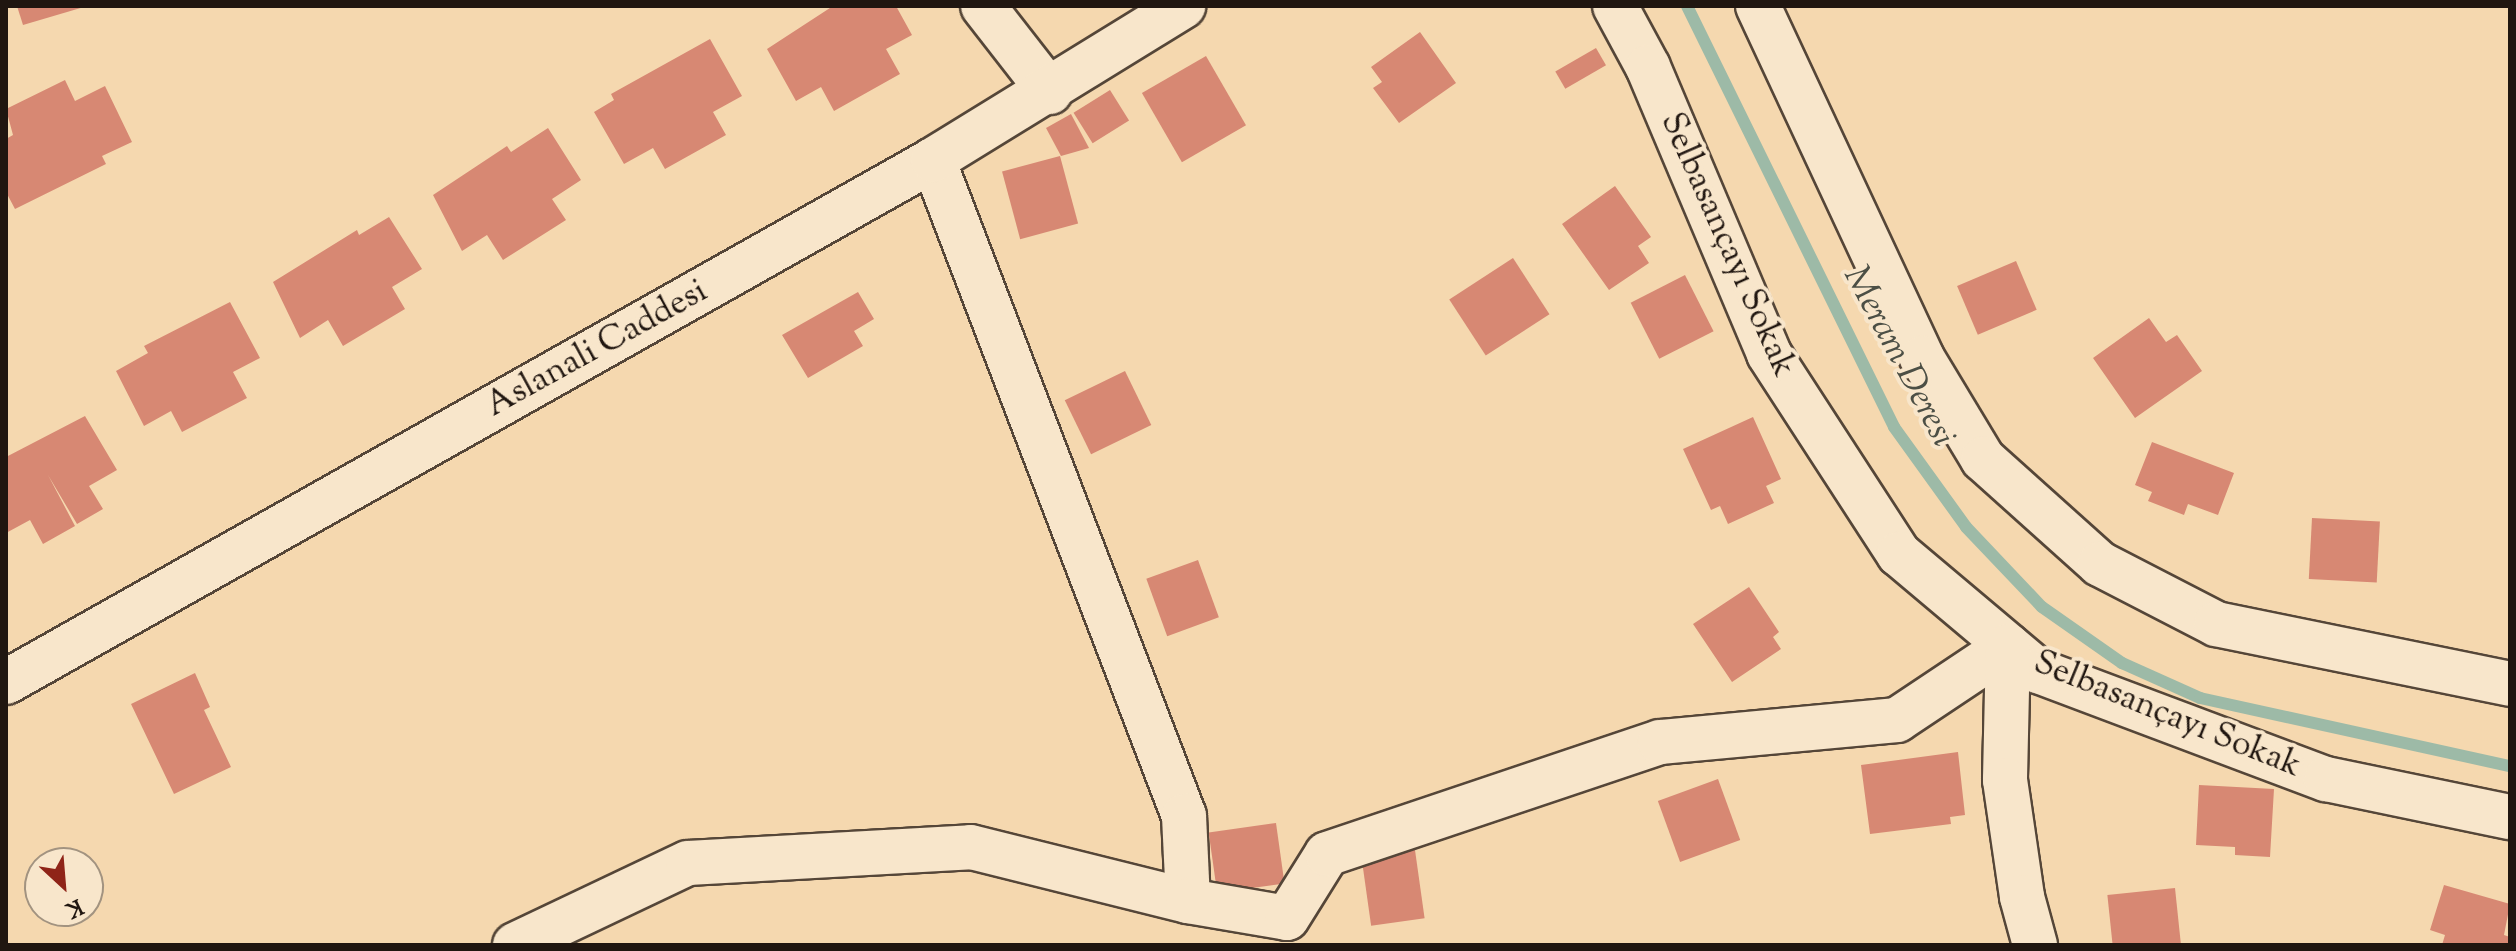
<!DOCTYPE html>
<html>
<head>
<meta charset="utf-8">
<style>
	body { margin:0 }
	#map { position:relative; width:2516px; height:951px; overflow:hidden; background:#f5d8af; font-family:"Sorts Mill Goudy",serif }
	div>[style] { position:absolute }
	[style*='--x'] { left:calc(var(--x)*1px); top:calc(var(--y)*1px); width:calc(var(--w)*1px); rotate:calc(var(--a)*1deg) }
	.stream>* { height:12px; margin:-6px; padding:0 6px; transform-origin:6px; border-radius:6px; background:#9dbaa7 }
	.building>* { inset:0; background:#d78873; transform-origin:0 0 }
	.roads { filter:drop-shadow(2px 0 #554638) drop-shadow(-2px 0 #554638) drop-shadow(0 2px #554638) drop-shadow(0 -2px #554638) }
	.street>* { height:44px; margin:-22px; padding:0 22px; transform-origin:22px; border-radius:22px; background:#f8e6cb }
	.secondary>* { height:44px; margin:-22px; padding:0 22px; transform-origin:22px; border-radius:22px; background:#f8e6cb }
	span { translate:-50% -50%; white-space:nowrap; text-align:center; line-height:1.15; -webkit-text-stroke:8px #f8e6cb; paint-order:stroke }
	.street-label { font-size:34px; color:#201610 }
	.water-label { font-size:36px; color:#4c4f45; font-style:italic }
	.frame { position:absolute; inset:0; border:8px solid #201610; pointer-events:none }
	.north { position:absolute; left:24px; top:847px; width:80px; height:80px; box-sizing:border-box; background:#f8e6cb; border:2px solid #a29380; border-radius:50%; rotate:154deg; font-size:22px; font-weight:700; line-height:32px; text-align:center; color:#201610 }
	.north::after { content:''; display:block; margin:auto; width:28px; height:36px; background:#8f2418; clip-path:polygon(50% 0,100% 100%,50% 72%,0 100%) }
</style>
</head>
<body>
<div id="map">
	<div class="stream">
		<i style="--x:1687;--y:6;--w:469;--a:63.8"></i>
		<i style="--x:1894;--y:427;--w:123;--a:54.2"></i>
		<i style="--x:1966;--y:527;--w:110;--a:46.5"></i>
		<i style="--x:2042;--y:607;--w:98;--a:35"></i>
		<i style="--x:2122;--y:663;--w:85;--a:24.2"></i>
		<i style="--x:2200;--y:698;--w:317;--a:12.4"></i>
	</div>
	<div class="building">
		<i style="clip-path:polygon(17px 6px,83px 6px,84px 7px,23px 25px)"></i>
		<i style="clip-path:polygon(833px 6px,896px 6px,912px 35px,886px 49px,900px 74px,834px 111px,821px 87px,796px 101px,767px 49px)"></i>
		<i style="clip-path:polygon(1420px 32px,1456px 83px,1399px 123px,1373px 88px,1382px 82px,1371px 67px)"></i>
		<i style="clip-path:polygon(710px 39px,742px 96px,713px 112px,726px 135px,665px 169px,653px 148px,624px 164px,594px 112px,614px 100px,611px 94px)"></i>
		<i style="left:1596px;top:48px;width:20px;height:47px;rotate:60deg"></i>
		<i style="left:1206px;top:56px;width:80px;height:74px;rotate:60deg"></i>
		<i style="clip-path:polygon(65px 80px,75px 101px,105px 86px,132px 142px,102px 156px,106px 164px,15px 209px,6px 192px,6px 139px,13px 135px,6px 109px)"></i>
		<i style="left:1110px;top:90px;width:36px;height:43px;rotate:58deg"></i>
		<i style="clip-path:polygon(1071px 114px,1089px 148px,1061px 156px,1046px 128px)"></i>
		<i style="clip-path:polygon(548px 128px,581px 180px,552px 199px,566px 220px,503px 260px,487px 235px,462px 251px,433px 195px,507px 146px,511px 152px)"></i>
		<i style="left:1060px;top:156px;width:70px;height:60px;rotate:75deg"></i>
		<i style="clip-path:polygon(1615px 186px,1651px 237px,1638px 246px,1649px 263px,1609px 290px,1562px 224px)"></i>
		<i style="clip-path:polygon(389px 217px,422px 269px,392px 287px,405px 309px,343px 346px,328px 320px,300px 338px,273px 282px,357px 230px,359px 235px)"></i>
		<i style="left:1513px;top:258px;width:67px;height:76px;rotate:57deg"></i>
		<i style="left:2016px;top:261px;width:53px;height:64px;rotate:67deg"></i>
		<i style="left:1685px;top:275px;width:63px;height:61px;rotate:63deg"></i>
		<i style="clip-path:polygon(858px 292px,874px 319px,854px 331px,863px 346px,808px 378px,782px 335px)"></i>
		<i style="clip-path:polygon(230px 302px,260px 358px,233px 372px,247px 398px,182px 432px,171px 411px,144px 426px,116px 371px,148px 353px,144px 346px)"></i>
		<i style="clip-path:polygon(2149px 318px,2166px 342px,2177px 335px,2202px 371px,2135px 418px,2093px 358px)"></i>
		<i style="left:1125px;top:371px;width:60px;height:67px;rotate:64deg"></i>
		<i style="clip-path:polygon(85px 416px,117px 470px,89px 486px,103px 509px,77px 524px,48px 475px,75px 526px,43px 544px,30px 520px,6px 533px,6px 457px)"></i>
		<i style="clip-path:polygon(1753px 417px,1781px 479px,1766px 486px,1774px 503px,1728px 524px,1720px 506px,1711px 510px,1683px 449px)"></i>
		<i style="clip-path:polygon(2152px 442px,2234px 473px,2218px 515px,2188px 504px,2184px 515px,2148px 501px,2152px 492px,2135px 485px)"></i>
		<i style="left:2312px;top:518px;width:68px;height:61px;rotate:3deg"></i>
		<i style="left:1198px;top:560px;width:61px;height:55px;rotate:70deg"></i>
		<i style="clip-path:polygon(1749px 587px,1779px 632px,1773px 637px,1781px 649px,1732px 682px,1693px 624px)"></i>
		<i style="clip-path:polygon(195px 673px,210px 707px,204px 710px,231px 767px,174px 794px,131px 704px)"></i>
		<i style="clip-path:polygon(1958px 752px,1965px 815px,1950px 817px,1951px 824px,1870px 834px,1861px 765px)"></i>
		<i style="left:1718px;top:779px;width:65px;height:64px;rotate:70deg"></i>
		<i style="clip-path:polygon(2199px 785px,2274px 789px,2270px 857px,2235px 855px,2235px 847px,2196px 845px)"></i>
		<i style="left:1276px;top:823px;width:61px;height:68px;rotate:82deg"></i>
		<i style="left:1415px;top:850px;width:69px;height:54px;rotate:82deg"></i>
		<i style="clip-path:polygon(2444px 885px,2510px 904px,2504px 935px,2510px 937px,2508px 945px,2442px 945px,2445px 935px,2430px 930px)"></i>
		<i style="left:2175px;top:888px;width:57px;height:68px;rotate:84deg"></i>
	</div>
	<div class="roads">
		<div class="street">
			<i style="--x:983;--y:6;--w:109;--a:52.1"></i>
			<i style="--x:1615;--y:6;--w:69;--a:61.6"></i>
			<i style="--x:1648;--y:67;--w:311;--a:67.1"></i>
			<i style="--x:1769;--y:354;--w:239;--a:57"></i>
			<i style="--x:1899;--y:554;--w:182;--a:40.1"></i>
			<i style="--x:2038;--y:671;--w:308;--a:20.6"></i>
			<i style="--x:2326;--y:779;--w:188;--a:11.7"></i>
			<i style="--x:1758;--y:6;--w:388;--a:65"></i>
			<i style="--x:1922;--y:358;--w:118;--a:58.9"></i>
			<i style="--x:1983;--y:459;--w:157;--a:41.9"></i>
			<i style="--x:2100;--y:564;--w:131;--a:27.3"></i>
			<i style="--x:2216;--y:624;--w:300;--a:11.5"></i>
			<i style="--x:933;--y:160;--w:702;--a:69.06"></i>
			<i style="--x:1184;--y:816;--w:85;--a:87.3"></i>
			<i style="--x:515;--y:945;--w:191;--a:-25.4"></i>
			<i style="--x:688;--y:863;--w:283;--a:-3.2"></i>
			<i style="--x:971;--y:847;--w:224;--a:14"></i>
			<i style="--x:1188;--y:901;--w:100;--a:9.7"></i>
			<i style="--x:1287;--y:918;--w:75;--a:-58"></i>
			<i style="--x:1327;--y:854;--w:351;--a:-18.6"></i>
			<i style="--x:1660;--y:742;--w:238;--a:-5.3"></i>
			<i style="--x:1897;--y:720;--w:133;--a:-33.7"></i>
			<i style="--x:2008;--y:646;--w:134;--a:91.3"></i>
			<i style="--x:2005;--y:780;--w:118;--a:81.7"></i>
			<i style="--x:2022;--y:897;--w:50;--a:74.8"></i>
		</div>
		<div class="secondary">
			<i style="--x:6;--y:682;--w:1064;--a:-29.38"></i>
			<i style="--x:933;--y:160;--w:294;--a:-31.6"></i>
		</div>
	</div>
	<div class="street-label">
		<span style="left:1727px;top:245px;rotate:66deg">Selbasançayı Sokak</span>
		<span style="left:597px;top:349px;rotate:-29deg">Aslanali Caddesi</span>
		<span style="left:2167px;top:715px;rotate:22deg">Selbasançayı Sokak</span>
	</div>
	<div class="water-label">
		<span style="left:1898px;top:357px;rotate:62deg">Meram Deresi</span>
	</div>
	<div class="frame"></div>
	<div class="north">K</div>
</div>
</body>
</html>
